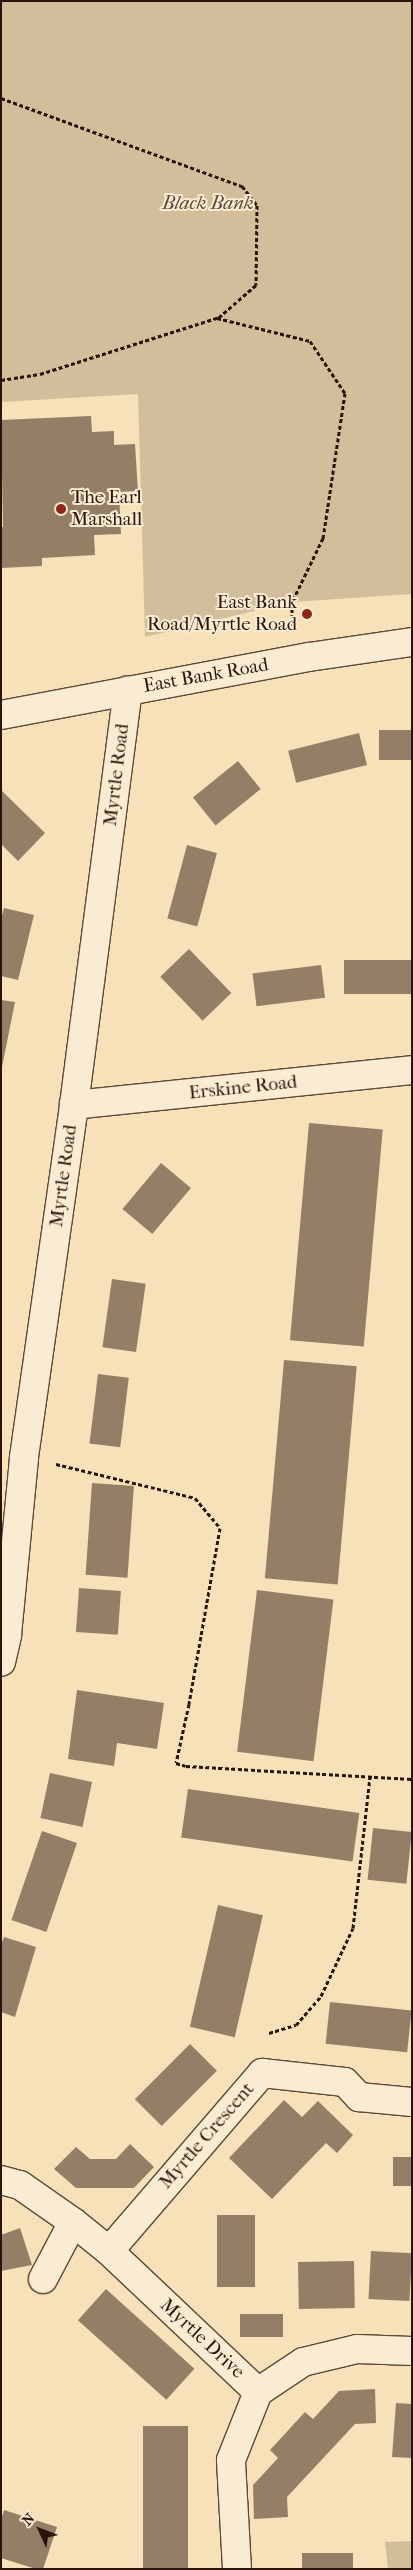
<!DOCTYPE html>
<html>
<head>
<meta charset="utf-8">
<style>
	body { margin:0 }
	#map { position:relative; width:413px; height:2570px; overflow:hidden; background:#f6e1b9; font-family:"IM FELL French Canon",serif }
	div>[style] { position:absolute }
	[style*='--x'] { left:calc(var(--x)*1px); top:calc(var(--y)*1px); width:calc(var(--w)*1px); rotate:calc(var(--a)*1deg) }
	.green>* { inset:0; background:#d3be9c }
	.building>* { inset:0; background:#947f66; transform-origin:0 0 }
	.path>* { height:3px; margin-top:-1.5px; transform-origin:0; background:repeating-linear-gradient(90deg,#2a140c 0 4px,transparent 0 6.5px) }
	.roads { filter:drop-shadow(1px 0 #5d4737) drop-shadow(-1px 0 #5d4737) drop-shadow(0 1px #5d4737) drop-shadow(0 -1px #5d4737) }
	.minor>* { height:28px; margin:-14px; padding:0 14px; transform-origin:14px; border-radius:14px; background:#f9ecd2 }
	.dots>* { width:14px; height:14px; translate:-50% -50%; box-sizing:border-box; border:2px solid #f9ecd2; border-radius:50% }
	span { translate:-50% -50%; white-space:nowrap; text-align:center; line-height:1.15; -webkit-text-stroke:4px #f9ecd2; paint-order:stroke }
	.park-label { font-size:19px; color:#5d4737; font-style:italic }
	.poi-label { font-size:19px; color:#2a140c }
	.left { translate:0 -50%; text-align:left }
	.right { translate:-100% -50%; text-align:right }
	.street-label { font-size:19px; color:#2a140c }
	.frame { position:absolute; inset:0; border:2px solid #2a140c; pointer-events:none }
	.north { position:absolute; left:15px; top:2505px; width:50px; height:50px; -webkit-text-stroke:4px #f9ecd2; paint-order:stroke; rotate:313deg; font-size:14px; font-weight:700; line-height:20px; text-align:center; color:#2a140c }
	.north::after { content:''; display:block; margin:auto; width:18px; height:22px; background:#2a140c; clip-path:polygon(50% 0,100% 100%,50% 72%,0 100%) }
</style>
</head>
<body>
<div id="map">
	<div class="green">
		<i style="clip-path:polygon(1px 1px,412px 1px,412px 594px,292px 602px,145px 637px,138px 394px,1px 402px)"></i>
		<i style="clip-path:polygon(412px 2541px,412px 2569px,388px 2569px,385px 2542px)"></i>
	</div>
	<div class="building">
		<i style="clip-path:polygon(91px 416px,92px 432px,114px 431px,114px 445px,135px 444px,138px 491px,119px 492px,121px 534px,94px 535px,95px 555px,42px 558px,42px 566px,1px 568px,1px 527px,3px 527px,1px 420px)"></i>
		<i style="left:412px;top:730px;width:30px;height:33px;rotate:90deg"></i>
		<i style="left:359px;top:733px;width:33px;height:73px;rotate:76deg"></i>
		<i style="left:238px;top:761px;width:36px;height:58px;rotate:51deg"></i>
		<i style="clip-path:polygon(2px 791px,45px 833px,18px 861px,1px 844px)"></i>
		<i style="left:187px;top:845px;width:31px;height:76px;rotate:15deg"></i>
		<i style="clip-path:polygon(4px 908px,34px 915px,18px 980px,1px 976px,1px 919px)"></i>
		<i style="left:189px;top:949px;width:61px;height:40px;rotate:46deg"></i>
		<i style="left:412px;top:960px;width:34px;height:68px;rotate:90deg"></i>
		<i style="left:321px;top:965px;width:33px;height:69px;rotate:83deg"></i>
		<i style="clip-path:polygon(1px 1000px,15px 1002px,2px 1067px,1px 1067px)"></i>
		<i style="left:309px;top:1123px;width:74px;height:218px;rotate:5deg"></i>
		<i style="left:161px;top:1163px;width:39px;height:60px;rotate:40deg"></i>
		<i style="left:112px;top:1279px;width:34px;height:69px;rotate:8deg"></i>
		<i style="left:284px;top:1360px;width:73px;height:219px;rotate:5deg"></i>
		<i style="left:98px;top:1374px;width:31px;height:70px;rotate:7deg"></i>
		<i style="left:92px;top:1483px;width:42px;height:92px;rotate:4deg"></i>
		<i style="left:79px;top:1588px;width:42px;height:44px;rotate:4deg"></i>
		<i style="left:257px;top:1590px;width:77px;height:163px;rotate:7deg"></i>
		<i style="clip-path:polygon(77px 1690px,164px 1703px,157px 1749px,117px 1743px,114px 1766px,68px 1759px)"></i>
		<i style="left:50px;top:1773px;width:43px;height:46px;rotate:12deg"></i>
		<i style="left:188px;top:1789px;width:173px;height:49px;rotate:8deg"></i>
		<i style="left:373px;top:1828px;width:39px;height:52px;rotate:6deg"></i>
		<i style="left:42px;top:1831px;width:37px;height:94px;rotate:19deg"></i>
		<i style="left:218px;top:1905px;width:46px;height:125px;rotate:13deg"></i>
		<i style="clip-path:polygon(4px 1937px,36px 1947px,15px 2017px,1px 2012px,1px 1945px)"></i>
		<i style="left:330px;top:2002px;width:82px;height:42px;rotate:6deg"></i>
		<i style="left:190px;top:2044px;width:38px;height:78px;rotate:45deg"></i>
		<i style="clip-path:polygon(284px 2100px,302px 2117px,318px 2101px,353px 2135px,337px 2153px,326px 2143px,272px 2199px,229px 2158px)"></i>
		<i style="clip-path:polygon(130px 2144px,154px 2167px,134px 2188px,76px 2188px,54px 2169px,76px 2147px,90px 2159px,116px 2159px)"></i>
		<i style="left:393px;top:2157px;width:19px;height:29px"></i>
		<i style="left:217px;top:2215px;width:38px;height:72px"></i>
		<i style="clip-path:polygon(20px 2228px,32px 2265px,1px 2271px,1px 2235px)"></i>
		<i style="left:371px;top:2251px;width:41px;height:48px;rotate:3deg"></i>
		<i style="left:354px;top:2261px;width:47px;height:56px;rotate:89deg"></i>
		<i style="left:106px;top:2289px;width:119px;height:42px;rotate:42deg"></i>
		<i style="left:240px;top:2314px;width:43px;height:23px"></i>
		<i style="clip-path:polygon(375px 2389px,376px 2423px,355px 2424px,287px 2497px,288px 2517px,254px 2519px,253px 2485px,278px 2458px,270px 2450px,305px 2412px,313px 2419px,339px 2391px)"></i>
		<i style="clip-path:polygon(396px 2403px,412px 2404px,412px 2458px,392px 2457px)"></i>
		<i style="left:143px;top:2426px;width:45px;height:143px"></i>
		<i style="clip-path:polygon(4px 2510px,57px 2527px,43px 2569px,36px 2569px,1px 2558px,1px 2520px)"></i>
		<i style="left:302px;top:2553px;width:51px;height:16px"></i>
	</div>
	<div class="path">
		<i style="--x:1;--y:98;--w:257;--a:20.1"></i>
		<i style="--x:242;--y:186;--w:24;--a:52"></i>
		<i style="--x:257;--y:205;--w:80;--a:90.7"></i>
		<i style="--x:256;--y:285;--w:50;--a:139"></i>
		<i style="--x:1;--y:380;--w:39;--a:-9"></i>
		<i style="--x:40;--y:374;--w:186;--a:-17.6"></i>
		<i style="--x:217;--y:318;--w:96;--a:13.9"></i>
		<i style="--x:310;--y:341;--w:63;--a:56.1"></i>
		<i style="--x:345;--y:393;--w:147;--a:98.6"></i>
		<i style="--x:323;--y:538;--w:71;--a:115.8"></i>
		<i style="--x:292;--y:602;--w:26;--a:90"></i>
		<i style="--x:56;--y:1464;--w:143;--a:13.7"></i>
		<i style="--x:195;--y:1498;--w:39;--a:50"></i>
		<i style="--x:220;--y:1528;--w:179;--a:100"></i>
		<i style="--x:189;--y:1704;--w:60;--a:102.4"></i>
		<i style="--x:176;--y:1763;--w:10;--a:17"></i>
		<i style="--x:186;--y:1766;--w:226;--a:3.3"></i>
		<i style="--x:269;--y:2033;--w:28;--a:-17"></i>
		<i style="--x:296;--y:2025;--w:38;--a:-49"></i>
		<i style="--x:321;--y:1996;--w:75;--a:-64.8"></i>
		<i style="--x:353;--y:1928;--w:153;--a:-83.6"></i>
	</div>
	<div class="roads">
		<div class="minor">
			<i style="--x:1;--y:715;--w:313;--a:-10.7"></i>
			<i style="--x:309;--y:657;--w:104;--a:-8.3"></i>
			<i style="--x:74;--y:1105;--w:340;--a:-5.9"></i>
			<i style="--x:1;--y:1662;--w:28;--a:-77"></i>
			<i style="--x:7;--y:1635;--w:179;--a:-84.5"></i>
			<i style="--x:24;--y:1457;--w:356;--a:-81.9"></i>
			<i style="--x:74;--y:1105;--w:418;--a:-82.6"></i>
			<i style="--x:1;--y:2180;--w:20;--a:15"></i>
			<i style="--x:20;--y:2185;--w:65;--a:34.9"></i>
			<i style="--x:73;--y:2222;--w:46;--a:38.9"></i>
			<i style="--x:109;--y:2251;--w:205;--a:43.4"></i>
			<i style="--x:109;--y:2251;--w:235;--a:-49.3"></i>
			<i style="--x:262;--y:2073;--w:83;--a:6.2"></i>
			<i style="--x:345;--y:2082;--w:21;--a:47"></i>
			<i style="--x:359;--y:2097;--w:53;--a:5.4"></i>
			<i style="--x:43;--y:2279;--w:64;--a:-62.2"></i>
			<i style="--x:258;--y:2392;--w:54;--a:-33.7"></i>
			<i style="--x:303;--y:2362;--w:56;--a:-13.5"></i>
			<i style="--x:357;--y:2349;--w:55;--a:2.1"></i>
			<i style="--x:237;--y:2569;--w:109;--a:-93.2"></i>
			<i style="--x:231;--y:2460;--w:73;--a:-68.3"></i>
		</div>
	</div>
	<div class="dots">
		<i style="left:61px;top:509px;background:#8f2418"></i>
		<i style="left:307px;top:614px;background:#8f2418"></i>
	</div>
	<div class="park-label">
		<span style="left:208px;top:204px">Black Bank</span>
	</div>
	<div class="poi-label">
		<span class="left" style="left:71px;top:509px">The Earl<br>Marshall</span>
		<span class="right" style="left:297px;top:614px">East Bank<br>Road/Myrtle Road</span>
	</div>
	<div class="street-label">
		<span style="left:206px;top:676px;rotate:-10deg">East Bank Road</span>
		<span style="left:117px;top:775px;rotate:-83deg">Myrtle Road</span>
		<span style="left:243px;top:1088px;rotate:-6deg">Erskine Road</span>
		<span style="left:64px;top:1176px;rotate:-82deg">Myrtle Road</span>
		<span style="left:207px;top:2136px;rotate:-49deg">Myrtle Crescent</span>
		<span style="left:202px;top:2339px;rotate:43deg">Myrtle Drive</span>
	</div>
	<div class="frame"></div>
	<div class="north">N</div>
</div>
</body>
</html>
